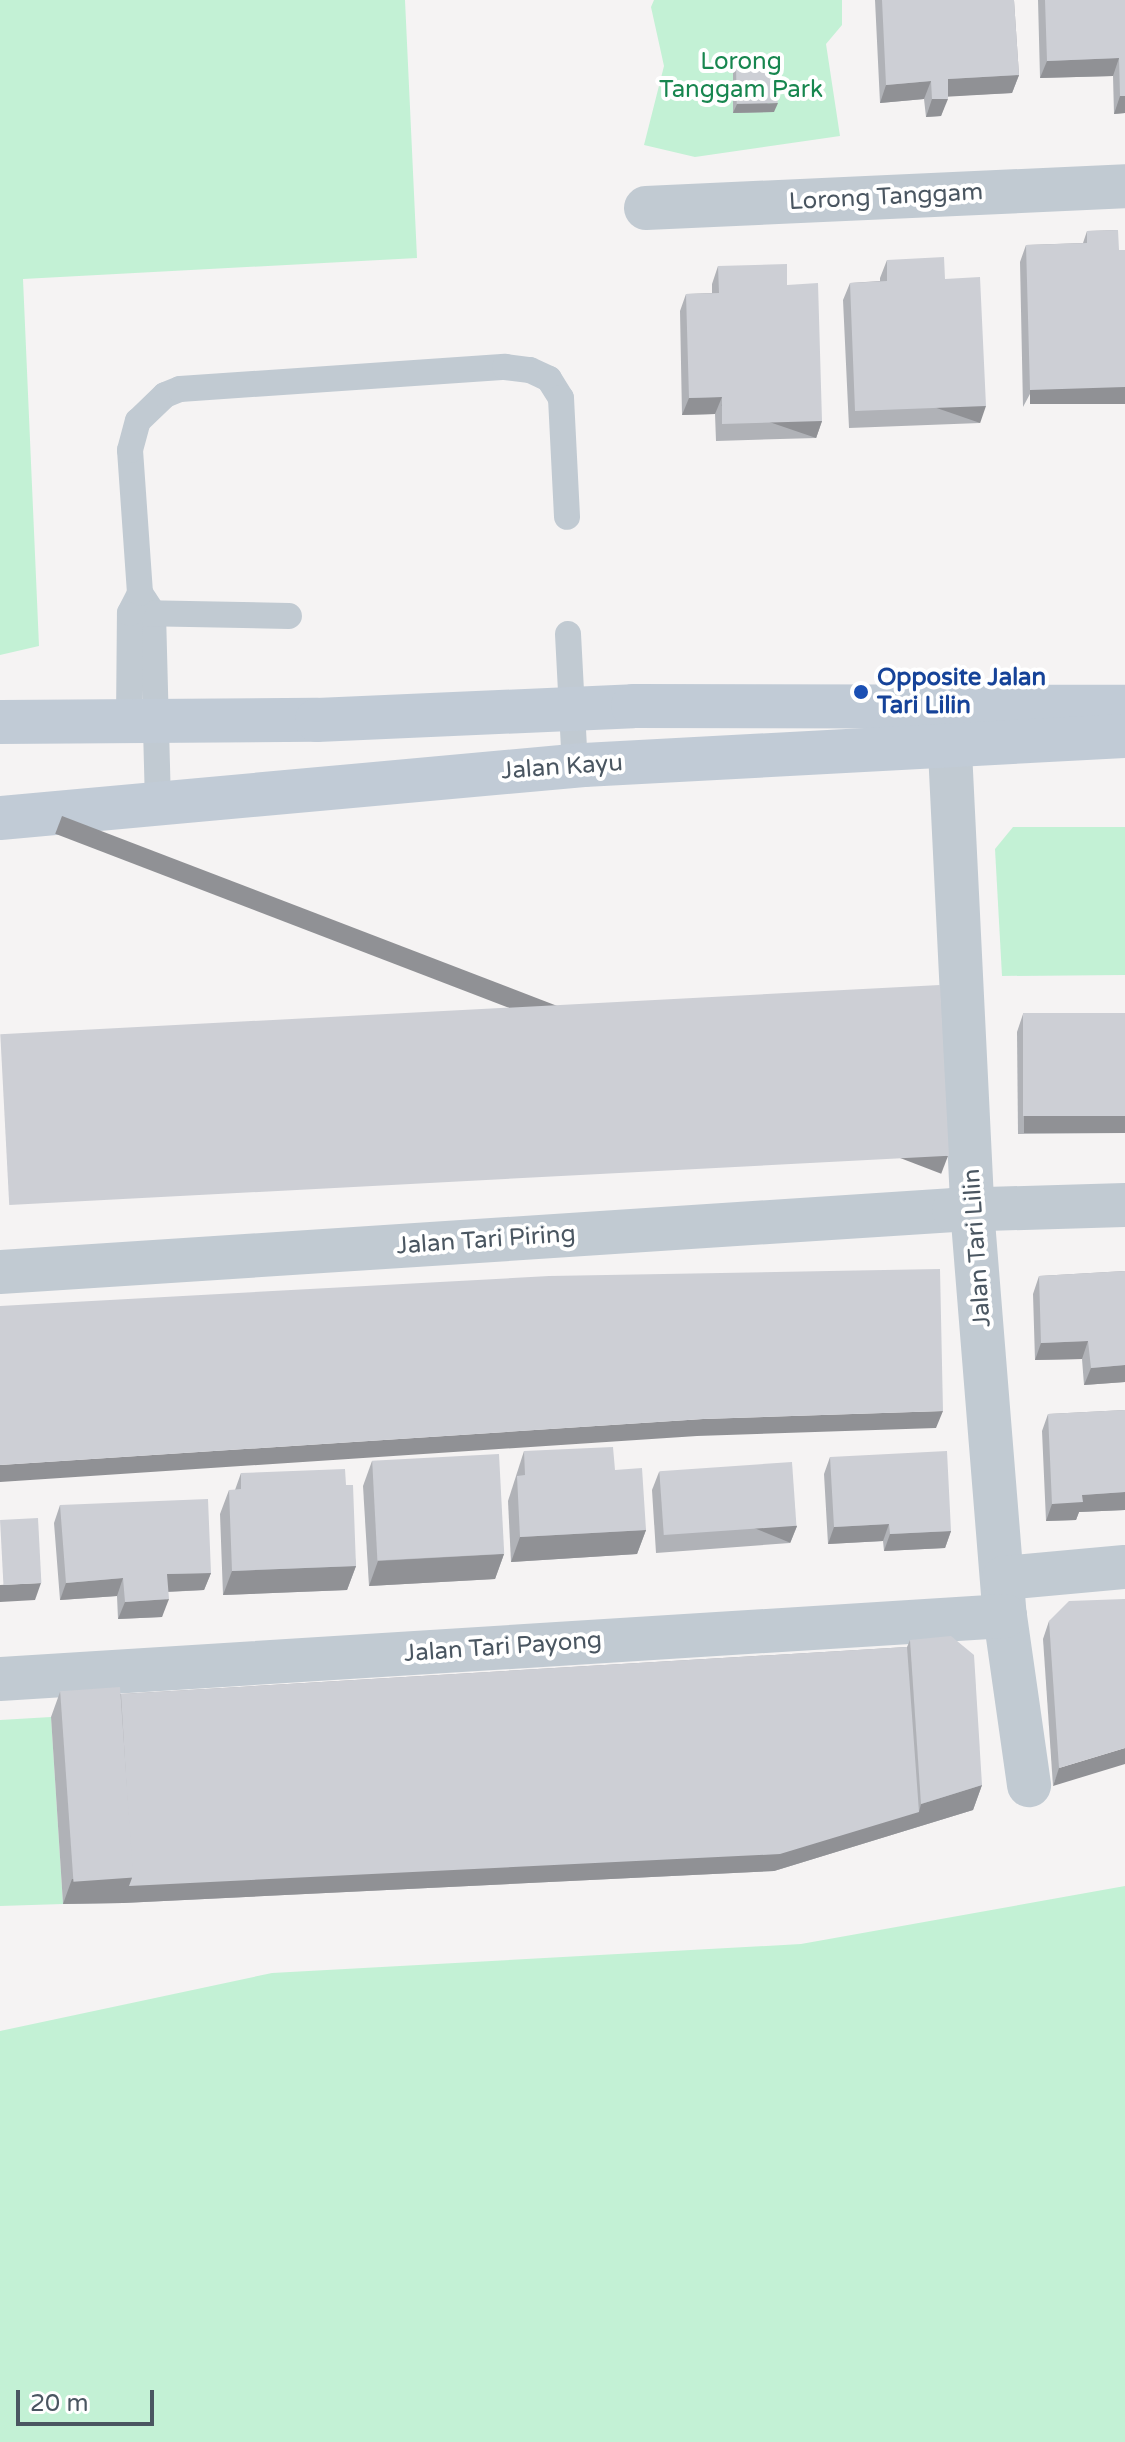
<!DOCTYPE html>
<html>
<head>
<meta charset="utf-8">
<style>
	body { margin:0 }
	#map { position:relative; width:1125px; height:2442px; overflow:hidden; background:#f5f3f3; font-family:"Varela Round",sans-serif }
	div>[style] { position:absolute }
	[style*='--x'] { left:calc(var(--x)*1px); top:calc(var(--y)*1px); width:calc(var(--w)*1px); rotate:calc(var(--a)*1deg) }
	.green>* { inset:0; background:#c3f1d5 }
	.lane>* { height:26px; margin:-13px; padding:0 13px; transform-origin:13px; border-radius:13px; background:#c1cad2 }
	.street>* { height:44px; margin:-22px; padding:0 22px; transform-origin:22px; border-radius:22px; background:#c1cad2 }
	.secondary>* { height:44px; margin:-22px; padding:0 22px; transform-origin:22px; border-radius:22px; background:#c1cbd6 }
	.wall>* { inset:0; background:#b0b2b7 }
	.shaded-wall>* { inset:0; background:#909195; transform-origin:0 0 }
	.building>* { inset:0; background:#cdcfd5; transform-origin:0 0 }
	.dots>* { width:22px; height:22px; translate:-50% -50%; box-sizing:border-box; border:4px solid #fff; border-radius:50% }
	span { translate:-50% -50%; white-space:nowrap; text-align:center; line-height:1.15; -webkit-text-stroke:8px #fff; paint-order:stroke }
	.park-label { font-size:24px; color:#17864f }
	.street-label { font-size:24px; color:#4a5661 }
	.transit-label { font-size:24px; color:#164399; font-weight:700 }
	.left { translate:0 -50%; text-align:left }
	.scale { position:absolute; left:16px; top:2390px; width:138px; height:36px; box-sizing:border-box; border:4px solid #4a5661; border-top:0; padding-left:10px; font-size:24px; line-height:28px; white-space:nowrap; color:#4a5661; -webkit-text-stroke:6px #fff; paint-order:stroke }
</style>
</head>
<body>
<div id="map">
	<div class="green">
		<i style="clip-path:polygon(0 0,405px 0,417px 258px,23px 279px,39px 646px,0 655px)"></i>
		<i style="clip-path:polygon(654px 0,842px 0,842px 25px,826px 44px,840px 136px,695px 157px,644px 145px,664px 66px,651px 7px)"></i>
		<i style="clip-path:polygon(1013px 827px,1125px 827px,1125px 975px,1002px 976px,995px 849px)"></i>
		<i style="clip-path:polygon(51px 1717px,63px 1904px,0 1906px,0 1720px)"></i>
		<i style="clip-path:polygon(1125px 1886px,1125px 2442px,0 2442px,0 2031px,272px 1973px,801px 1944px)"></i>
	</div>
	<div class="lane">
		<i style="--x:140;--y:593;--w:24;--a:57"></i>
		<i style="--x:153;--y:613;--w:189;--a:88.5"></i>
		<i style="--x:136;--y:613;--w:153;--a:1.1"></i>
		<i style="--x:568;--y:634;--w:132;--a:87"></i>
		<i style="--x:129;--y:721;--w:108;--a:-89.5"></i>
		<i style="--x:130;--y:613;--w:22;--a:-63"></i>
		<i style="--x:140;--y:593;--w:143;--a:-94"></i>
		<i style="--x:130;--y:450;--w:30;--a:-75"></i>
		<i style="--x:138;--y:421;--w:37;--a:-44"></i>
		<i style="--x:165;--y:395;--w:16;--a:-22"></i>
		<i style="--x:180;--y:389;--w:326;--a:-3.9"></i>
		<i style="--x:505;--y:367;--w:25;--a:7"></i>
		<i style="--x:530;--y:370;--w:21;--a:25"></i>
		<i style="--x:549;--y:379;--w:22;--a:58"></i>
		<i style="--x:561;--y:398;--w:119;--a:87.1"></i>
	</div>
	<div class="street">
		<i style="--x:646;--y:208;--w:480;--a:-2.6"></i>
		<i style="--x:948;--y:710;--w:500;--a:87.2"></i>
		<i style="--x:972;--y:1209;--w:408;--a:85.4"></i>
		<i style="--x:1005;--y:1616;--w:171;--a:81.9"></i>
		<i style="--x:0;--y:1272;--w:956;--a:-3.72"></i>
		<i style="--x:954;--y:1210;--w:171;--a:-1.7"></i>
		<i style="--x:1004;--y:1578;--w:121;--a:-5.2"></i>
		<i style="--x:0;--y:1679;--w:1007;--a:-3.59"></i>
	</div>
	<div class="secondary">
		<i style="--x:0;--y:722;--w:317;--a:-0.4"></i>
		<i style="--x:317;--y:720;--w:316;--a:-2.5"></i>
		<i style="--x:633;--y:706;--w:492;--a:0.1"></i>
		<i style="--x:0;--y:818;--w:586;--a:-5.19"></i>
		<i style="--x:584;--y:765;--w:542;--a:-3.07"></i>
	</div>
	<div class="wall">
		<i style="clip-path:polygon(875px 0,1014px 0,1019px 75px,1012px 93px,948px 96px,941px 116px,926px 117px,924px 99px,880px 103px)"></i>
		<i style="clip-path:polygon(1038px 0,1125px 0,1125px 113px,1114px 114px,1113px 76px,1040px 78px)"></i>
		<i style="clip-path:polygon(736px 63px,774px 112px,733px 113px,733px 72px)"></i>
		<i style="clip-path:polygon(1118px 230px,1023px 407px,1020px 262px,1026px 245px,1083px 243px,1087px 231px)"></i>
		<i style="clip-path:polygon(887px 260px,945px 279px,980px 423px,849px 428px,843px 300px,850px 283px,880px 281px,880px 278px)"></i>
		<i style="clip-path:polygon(718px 266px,822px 421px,816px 438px,716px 441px,715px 414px,682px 415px,680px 311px,686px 294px,712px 293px,712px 284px)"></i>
		<i style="clip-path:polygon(1125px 1013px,1125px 1133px,1018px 1134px,1017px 1032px,1023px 1014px)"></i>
		<i style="clip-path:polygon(1125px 1271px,1125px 1382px,1084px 1385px,1082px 1359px,1035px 1360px,1033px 1294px,1039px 1276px)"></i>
		<i style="clip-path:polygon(1125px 1410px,1125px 1510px,1079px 1512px,1076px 1520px,1046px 1521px,1042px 1431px,1048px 1414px)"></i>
		<i style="clip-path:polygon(524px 1451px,615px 1470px,646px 1530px,637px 1554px,511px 1562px,508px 1501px)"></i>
		<i style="clip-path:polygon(830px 1457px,951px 1531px,945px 1548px,884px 1551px,883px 1541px,828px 1544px,824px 1474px)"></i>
		<i style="clip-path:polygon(372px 1461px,504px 1554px,495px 1579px,369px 1586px,363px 1486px)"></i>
		<i style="clip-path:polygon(659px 1472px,797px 1526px,790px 1543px,656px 1553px,652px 1490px)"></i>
		<i style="clip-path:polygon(241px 1473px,346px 1485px,356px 1566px,347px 1590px,223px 1595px,220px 1514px,229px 1490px,235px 1490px)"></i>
		<i style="clip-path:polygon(60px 1505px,211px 1573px,204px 1590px,168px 1592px,162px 1617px,118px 1619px,117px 1596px,60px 1600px,54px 1523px)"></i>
		<i style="clip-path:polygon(1125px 1599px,1053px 1786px,1043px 1639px,1049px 1621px)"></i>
		<i style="clip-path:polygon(910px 1640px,982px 1785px,973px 1810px,774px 1871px,123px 1903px,63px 1904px,51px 1717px,60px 1692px,121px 1694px,907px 1647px)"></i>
	</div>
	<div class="shaded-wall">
		<i style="clip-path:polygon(1119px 58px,1113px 76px,1040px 78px,1047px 61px)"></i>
		<i style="clip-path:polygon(1019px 75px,1012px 93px,942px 97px,948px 79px)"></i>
		<i style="clip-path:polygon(931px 81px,924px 99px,880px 103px,886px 85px)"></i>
		<i style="clip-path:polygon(1120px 96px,1125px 96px,1125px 113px,1114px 114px)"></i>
		<i style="clip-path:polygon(932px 99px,948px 99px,941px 116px,926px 117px)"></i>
		<i style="clip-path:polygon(778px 103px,774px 112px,733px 113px,737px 104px)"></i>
		<i style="left:1125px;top:387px;width:17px;height:95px;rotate:90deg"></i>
		<i style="clip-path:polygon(722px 397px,715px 414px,682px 415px,689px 398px)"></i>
		<i style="left:986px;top:406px;width:18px;height:131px;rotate:109deg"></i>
		<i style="left:822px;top:421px;width:18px;height:100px;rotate:109deg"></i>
		<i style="left:1125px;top:1116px;width:17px;height:101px;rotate:90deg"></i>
		<i style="left:948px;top:1156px;width:19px;height:949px;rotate:111deg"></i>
		<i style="clip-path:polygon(1088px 1341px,1082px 1359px,1035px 1360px,1041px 1343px)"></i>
		<i style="clip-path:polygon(1125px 1365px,1125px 1382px,1084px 1385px,1091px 1368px)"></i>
		<i style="clip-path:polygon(943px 1411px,936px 1428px,697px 1436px,0 1482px,0 1465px,703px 1419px)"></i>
		<i style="clip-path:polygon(1125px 1492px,1125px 1510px,1079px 1512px,1076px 1520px,1046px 1521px,1052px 1504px,1082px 1495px)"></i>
		<i style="clip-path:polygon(889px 1524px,883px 1541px,828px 1544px,834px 1527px)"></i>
		<i style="left:797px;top:1526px;width:18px;height:134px;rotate:112deg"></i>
		<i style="clip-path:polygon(646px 1530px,637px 1554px,511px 1562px,520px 1537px)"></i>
		<i style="clip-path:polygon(951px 1531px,945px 1548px,884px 1551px,890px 1534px)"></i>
		<i style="clip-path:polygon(504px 1554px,495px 1579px,369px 1586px,378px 1561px)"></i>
		<i style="clip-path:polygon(356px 1566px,347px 1590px,223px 1595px,232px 1571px)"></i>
		<i style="clip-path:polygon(211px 1573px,204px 1590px,161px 1592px,167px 1574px)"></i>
		<i style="clip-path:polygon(123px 1578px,117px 1596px,60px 1600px,66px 1583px)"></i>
		<i style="clip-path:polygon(41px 1583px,35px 1600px,0 1602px,0 1585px)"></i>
		<i style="clip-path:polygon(169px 1599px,162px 1617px,118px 1619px,125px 1602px)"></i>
		<i style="clip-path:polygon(1125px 1748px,1125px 1764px,1053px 1786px,1059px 1768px)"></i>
		<i style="clip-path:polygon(982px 1785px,973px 1810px,774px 1871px,123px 1903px,63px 1904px,72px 1879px,919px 1812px,921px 1804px)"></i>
	</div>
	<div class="building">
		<i style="clip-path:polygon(882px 0,1014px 0,1019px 75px,948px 79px,948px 99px,932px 99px,931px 81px,886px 85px)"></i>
		<i style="clip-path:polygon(1045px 0,1125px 0,1125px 96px,1120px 96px,1119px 58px,1047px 61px)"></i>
		<i style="left:777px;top:62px;width:41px;height:41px;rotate:89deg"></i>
		<i style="clip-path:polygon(1118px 230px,1119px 250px,1125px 250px,1125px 387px,1030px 390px,1026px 245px,1087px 243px,1087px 231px)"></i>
		<i style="clip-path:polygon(944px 257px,945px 279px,980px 277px,986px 406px,855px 411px,850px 283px,887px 281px,887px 260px)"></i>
		<i style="clip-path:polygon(787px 264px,787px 285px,818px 283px,822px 421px,722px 424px,722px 397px,689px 398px,686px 294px,719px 293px,718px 266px)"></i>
		<i style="left:940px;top:985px;width:171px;height:941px;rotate:87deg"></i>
		<i style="left:1125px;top:1013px;width:103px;height:102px;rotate:90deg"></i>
		<i style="clip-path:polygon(940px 1269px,943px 1411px,703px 1419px,0 1465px,0 1306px,549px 1276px)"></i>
		<i style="clip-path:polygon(1125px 1271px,1125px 1365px,1091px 1368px,1088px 1341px,1041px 1343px,1039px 1276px)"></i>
		<i style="clip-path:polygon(1125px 1410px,1125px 1492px,1082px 1495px,1083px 1502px,1052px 1504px,1048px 1414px)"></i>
		<i style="clip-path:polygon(613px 1447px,615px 1470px,642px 1468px,646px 1530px,520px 1537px,517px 1476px,525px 1475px,524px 1451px)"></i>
		<i style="clip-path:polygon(947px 1451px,951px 1531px,890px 1534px,889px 1524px,834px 1527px,830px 1457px)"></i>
		<i style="left:499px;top:1454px;width:100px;height:127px;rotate:87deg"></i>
		<i style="left:792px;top:1462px;width:64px;height:133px;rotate:86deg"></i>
		<i style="clip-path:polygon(345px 1469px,346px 1485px,353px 1485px,356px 1566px,232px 1571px,229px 1490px,241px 1489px,241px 1473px)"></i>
		<i style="clip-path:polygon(208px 1499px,211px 1573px,167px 1574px,169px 1599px,125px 1602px,123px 1578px,66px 1583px,60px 1505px)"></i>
		<i style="left:38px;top:1518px;width:65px;height:38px;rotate:87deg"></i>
		<i style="clip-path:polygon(1125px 1599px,1125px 1748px,1059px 1768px,1049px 1621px,1069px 1601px)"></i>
		<i style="clip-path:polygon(951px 1636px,974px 1655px,982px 1785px,921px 1804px,910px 1640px)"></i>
		<i style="clip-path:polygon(907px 1647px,919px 1812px,780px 1854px,129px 1886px,132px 1878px,121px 1694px)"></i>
		<i style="left:120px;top:1687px;width:191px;height:60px;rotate:86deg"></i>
	</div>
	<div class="dots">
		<i style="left:861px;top:692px;background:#1a4fb4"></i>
	</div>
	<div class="park-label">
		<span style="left:741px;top:76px">Lorong<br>Tanggam Park</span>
	</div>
	<div class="street-label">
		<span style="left:886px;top:197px;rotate:-3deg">Lorong Tanggam</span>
		<span style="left:562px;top:767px;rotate:-4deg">Jalan Kayu</span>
		<span style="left:486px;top:1240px;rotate:-4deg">Jalan Tari Piring</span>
		<span style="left:977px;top:1248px;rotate:-94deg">Jalan Tari Lilin</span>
		<span style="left:503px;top:1647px;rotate:-4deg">Jalan Tari Payong</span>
	</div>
	<div class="transit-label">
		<span class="left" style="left:877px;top:692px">Opposite Jalan<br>Tari Lilin</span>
	</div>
	<div class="scale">20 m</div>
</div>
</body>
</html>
